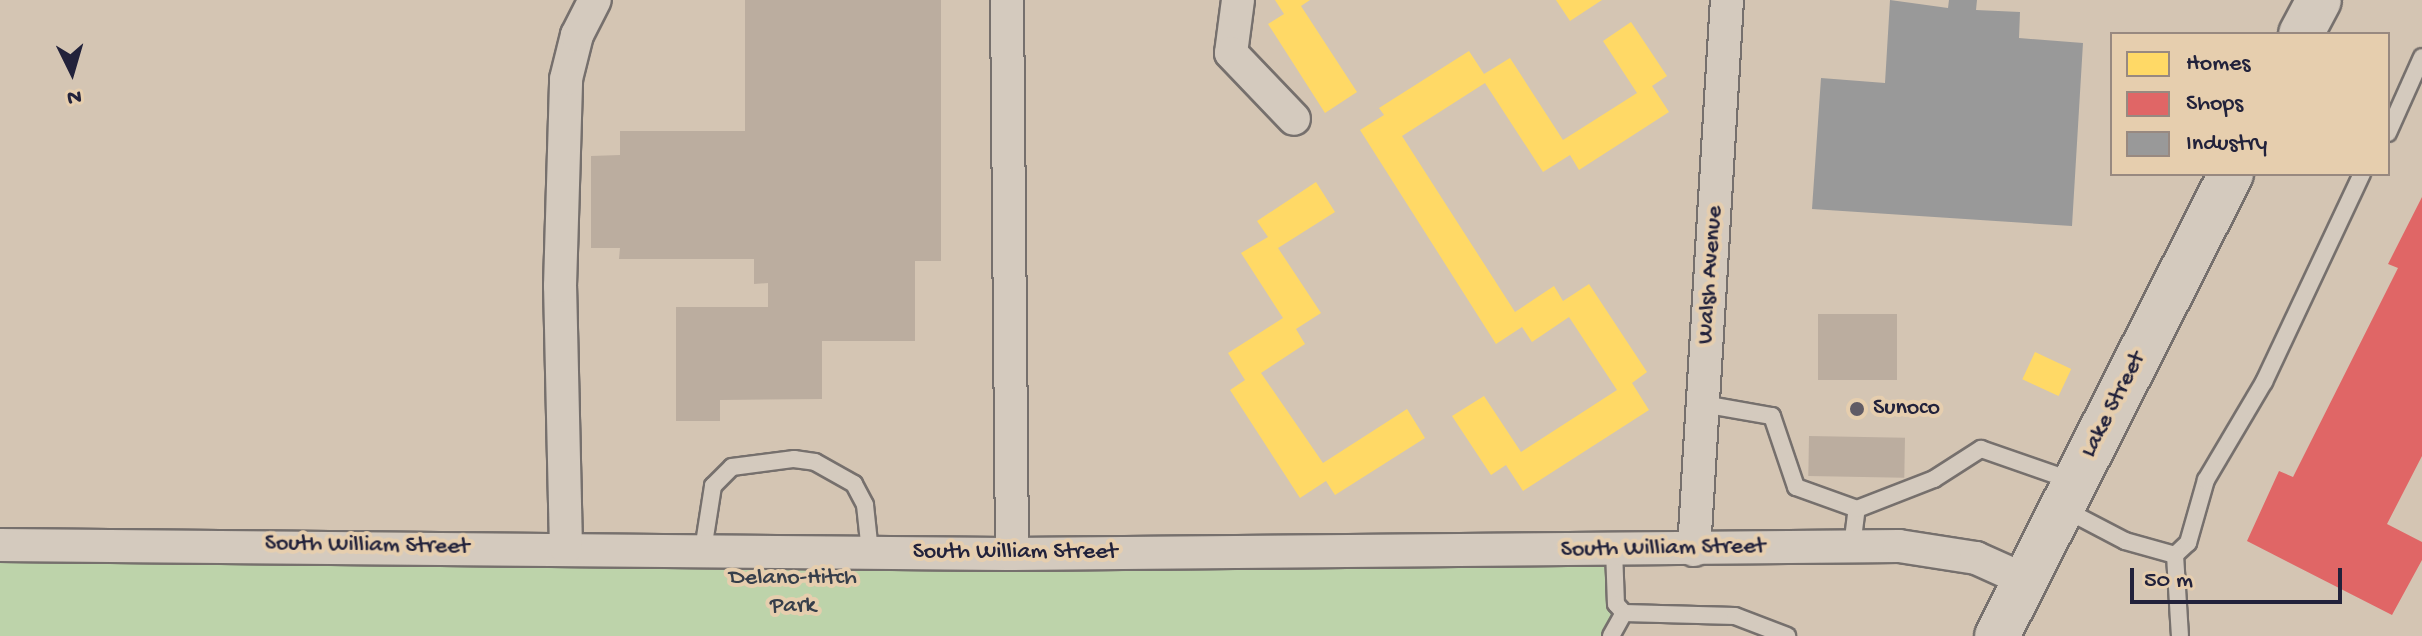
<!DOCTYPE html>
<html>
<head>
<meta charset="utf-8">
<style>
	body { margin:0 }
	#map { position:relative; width:2422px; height:636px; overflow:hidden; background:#d4c5b3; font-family:"Gochi Hand",sans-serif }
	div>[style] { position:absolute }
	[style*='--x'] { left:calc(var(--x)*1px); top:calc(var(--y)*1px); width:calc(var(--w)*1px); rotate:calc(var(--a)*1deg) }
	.green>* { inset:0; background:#bdd3aa; transform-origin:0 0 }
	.homes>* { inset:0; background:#ffd966; transform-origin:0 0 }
	.shops>* { inset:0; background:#e06666 }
	.industry>* { inset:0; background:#999 }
	.building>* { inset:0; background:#bbad9f; transform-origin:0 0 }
	.roads { filter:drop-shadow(2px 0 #76706d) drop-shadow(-2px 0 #76706d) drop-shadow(0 2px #76706d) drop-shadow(0 -2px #76706d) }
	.service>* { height:16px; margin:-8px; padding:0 8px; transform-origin:8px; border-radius:8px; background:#d4cabe }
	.minor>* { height:32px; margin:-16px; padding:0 16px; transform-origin:16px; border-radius:16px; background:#d4cabe }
	.secondary>* { height:44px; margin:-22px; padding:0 22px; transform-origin:22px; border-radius:22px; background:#d4cabe }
	.dots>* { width:22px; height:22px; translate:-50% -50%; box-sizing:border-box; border:4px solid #e6ceae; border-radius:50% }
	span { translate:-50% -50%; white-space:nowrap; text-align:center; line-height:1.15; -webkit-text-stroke:8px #e6ceae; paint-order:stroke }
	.street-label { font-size:24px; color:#22223b }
	.poi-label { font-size:24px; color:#22223b }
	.left { translate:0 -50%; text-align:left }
	.park-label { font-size:24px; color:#363e4a }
	.legend { position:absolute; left:2110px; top:32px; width:280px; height:144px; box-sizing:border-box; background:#e6ceae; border:2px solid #988980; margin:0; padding:10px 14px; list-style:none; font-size:24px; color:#22223b }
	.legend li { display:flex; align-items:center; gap:16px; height:40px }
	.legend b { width:40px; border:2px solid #988980 }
	.north { position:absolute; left:32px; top:32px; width:80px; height:80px; -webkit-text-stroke:6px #e6ceae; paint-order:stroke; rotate:175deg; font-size:22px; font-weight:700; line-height:32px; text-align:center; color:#22223b }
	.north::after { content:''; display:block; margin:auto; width:28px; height:36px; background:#22223b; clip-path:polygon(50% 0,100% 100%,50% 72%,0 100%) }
	.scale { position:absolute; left:2130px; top:568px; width:212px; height:36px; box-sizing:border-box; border:4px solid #22223b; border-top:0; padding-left:10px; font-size:24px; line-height:28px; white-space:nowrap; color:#22223b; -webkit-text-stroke:6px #e6ceae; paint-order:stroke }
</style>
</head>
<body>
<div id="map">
	<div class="green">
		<i style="left:0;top:549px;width:1614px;height:87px"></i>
	</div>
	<div class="homes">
		<i style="clip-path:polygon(1275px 0,1310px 0,1301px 6px,1357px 92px,1325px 113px,1268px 24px,1284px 14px)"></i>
		<i style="clip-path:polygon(1556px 0,1602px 0,1570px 21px)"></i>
		<i style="clip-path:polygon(1631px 22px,1667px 76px,1652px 86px,1669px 112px,1579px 170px,1570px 155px,1543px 172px,1485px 83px,1402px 136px,1515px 312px,1554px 286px,1563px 301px,1589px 284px,1647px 372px,1632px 383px,1649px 410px,1523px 491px,1506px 465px,1491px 475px,1452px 416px,1484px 396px,1521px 452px,1617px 390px,1569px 317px,1532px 342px,1522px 327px,1496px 344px,1360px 130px,1384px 115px,1379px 108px,1469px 51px,1484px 74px,1510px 58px,1563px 140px,1637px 93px,1603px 41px)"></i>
		<i style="clip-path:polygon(1316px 182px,1335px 212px,1278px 248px,1321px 313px,1296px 329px,1305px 344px,1261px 373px,1323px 463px,1407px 409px,1425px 438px,1335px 495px,1326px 481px,1300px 498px,1230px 390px,1245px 380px,1228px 353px,1283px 318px,1241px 253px,1268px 237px,1257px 221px)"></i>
		<i style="left:2035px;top:352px;width:40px;height:30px;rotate:25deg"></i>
	</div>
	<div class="shops">
		<i style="clip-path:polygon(2422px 197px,2422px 456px,2387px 524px,2422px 542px,2422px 560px,2392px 615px,2247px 541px,2279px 471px,2293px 477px,2398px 268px,2388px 264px)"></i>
	</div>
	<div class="industry">
		<i style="clip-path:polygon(1890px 0,1948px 8px,1949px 0,1977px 0,1976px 10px,2020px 12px,2019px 38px,2083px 43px,2072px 226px,1812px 209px,1821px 78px,1885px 83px)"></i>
	</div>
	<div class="building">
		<i style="clip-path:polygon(745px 0,941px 0,941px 261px,915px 261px,915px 341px,822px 341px,822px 399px,720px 400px,720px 421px,676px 421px,676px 307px,768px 307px,768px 283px,754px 284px,754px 259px,619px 259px,620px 248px,591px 248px,591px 156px,620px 155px,620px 131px,745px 131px)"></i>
		<i style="left:1818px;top:314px;width:79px;height:66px"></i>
		<i style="left:1809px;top:436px;width:96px;height:40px;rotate:1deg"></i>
	</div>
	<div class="roads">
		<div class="service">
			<i style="--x:2388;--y:133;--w:83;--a:-65.9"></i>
			<i style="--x:1703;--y:404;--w:70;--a:9.9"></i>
			<i style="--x:1772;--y:416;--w:75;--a:71.3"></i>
			<i style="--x:1796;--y:487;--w:65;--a:19.8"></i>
			<i style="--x:2062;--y:508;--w:71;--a:27.6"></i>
			<i style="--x:2125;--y:541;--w:52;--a:15.6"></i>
			<i style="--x:2175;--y:555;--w:18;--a:-43"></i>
			<i style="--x:2188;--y:543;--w:66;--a:-74.1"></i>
			<i style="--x:2206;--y:480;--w:114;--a:-59.4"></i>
			<i style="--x:2264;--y:382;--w:230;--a:-64.8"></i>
			<i style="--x:1852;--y:547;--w:38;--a:-83"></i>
			<i style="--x:1857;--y:509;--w:83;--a:-21.3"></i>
			<i style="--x:1934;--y:479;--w:56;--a:-32.6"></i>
			<i style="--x:1981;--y:449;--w:97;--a:19.2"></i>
			<i style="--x:703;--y:550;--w:65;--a:-81.1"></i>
			<i style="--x:713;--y:486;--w:27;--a:-45"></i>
			<i style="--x:732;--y:467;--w:63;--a:-7.4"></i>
			<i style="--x:794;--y:459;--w:21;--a:8"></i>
			<i style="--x:815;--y:462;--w:45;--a:29.4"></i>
			<i style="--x:854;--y:484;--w:24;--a:62"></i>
			<i style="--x:865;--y:505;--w:47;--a:83.9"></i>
			<i style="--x:1614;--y:550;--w:54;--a:87.9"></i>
			<i style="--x:1616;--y:604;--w:12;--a:48"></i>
			<i style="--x:1624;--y:613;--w:111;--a:1.5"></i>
			<i style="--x:1735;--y:616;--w:56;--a:21"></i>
			<i style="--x:2175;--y:555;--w:81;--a:86.5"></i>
			<i style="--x:1611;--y:636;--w:26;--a:-61"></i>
		</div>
		<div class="minor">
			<i style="--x:1007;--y:0;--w:554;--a:89.48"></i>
			<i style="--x:1238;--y:0;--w:53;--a:97.5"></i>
			<i style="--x:1231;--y:53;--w:91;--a:46.3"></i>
			<i style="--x:0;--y:545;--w:1012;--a:0.51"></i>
			<i style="--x:1012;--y:554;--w:887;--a:-0.52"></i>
			<i style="--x:1899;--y:546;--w:78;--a:8.9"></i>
			<i style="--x:1976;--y:558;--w:54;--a:24.2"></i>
			<i style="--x:566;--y:548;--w:262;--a:-91.3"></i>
			<i style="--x:560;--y:286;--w:207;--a:-88.3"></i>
			<i style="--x:566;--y:79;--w:45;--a:-76"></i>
			<i style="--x:577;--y:35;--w:39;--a:-63"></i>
			<i style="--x:1694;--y:550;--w:551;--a:-86.57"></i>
		</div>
		<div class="secondary">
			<i style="--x:2301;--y:34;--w:38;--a:-62"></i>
			<i style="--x:1997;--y:636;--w:518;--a:-63.14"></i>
		</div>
	</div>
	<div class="dots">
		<i style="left:1857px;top:409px;background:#605b65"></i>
	</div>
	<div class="street-label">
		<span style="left:1711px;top:275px;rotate:-86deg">Walsh Avenue</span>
		<span style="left:2114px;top:405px;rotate:-63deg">Lake Street</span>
		<span style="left:367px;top:546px;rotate:1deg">South William Street</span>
		<span style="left:1663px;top:549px;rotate:-1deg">South William Street</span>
		<span style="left:1015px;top:553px">South William Street</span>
	</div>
	<div class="poi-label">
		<span class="left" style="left:1873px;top:409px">Sunoco</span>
	</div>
	<div class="park-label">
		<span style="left:793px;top:593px">Delano-Hitch<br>Park</span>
	</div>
	<ul class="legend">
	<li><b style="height:22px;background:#ffd966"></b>Homes</li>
	<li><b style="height:22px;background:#e06666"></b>Shops</li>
	<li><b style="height:22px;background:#999"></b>Industry</li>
	</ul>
	<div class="north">N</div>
	<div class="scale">50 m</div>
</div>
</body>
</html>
